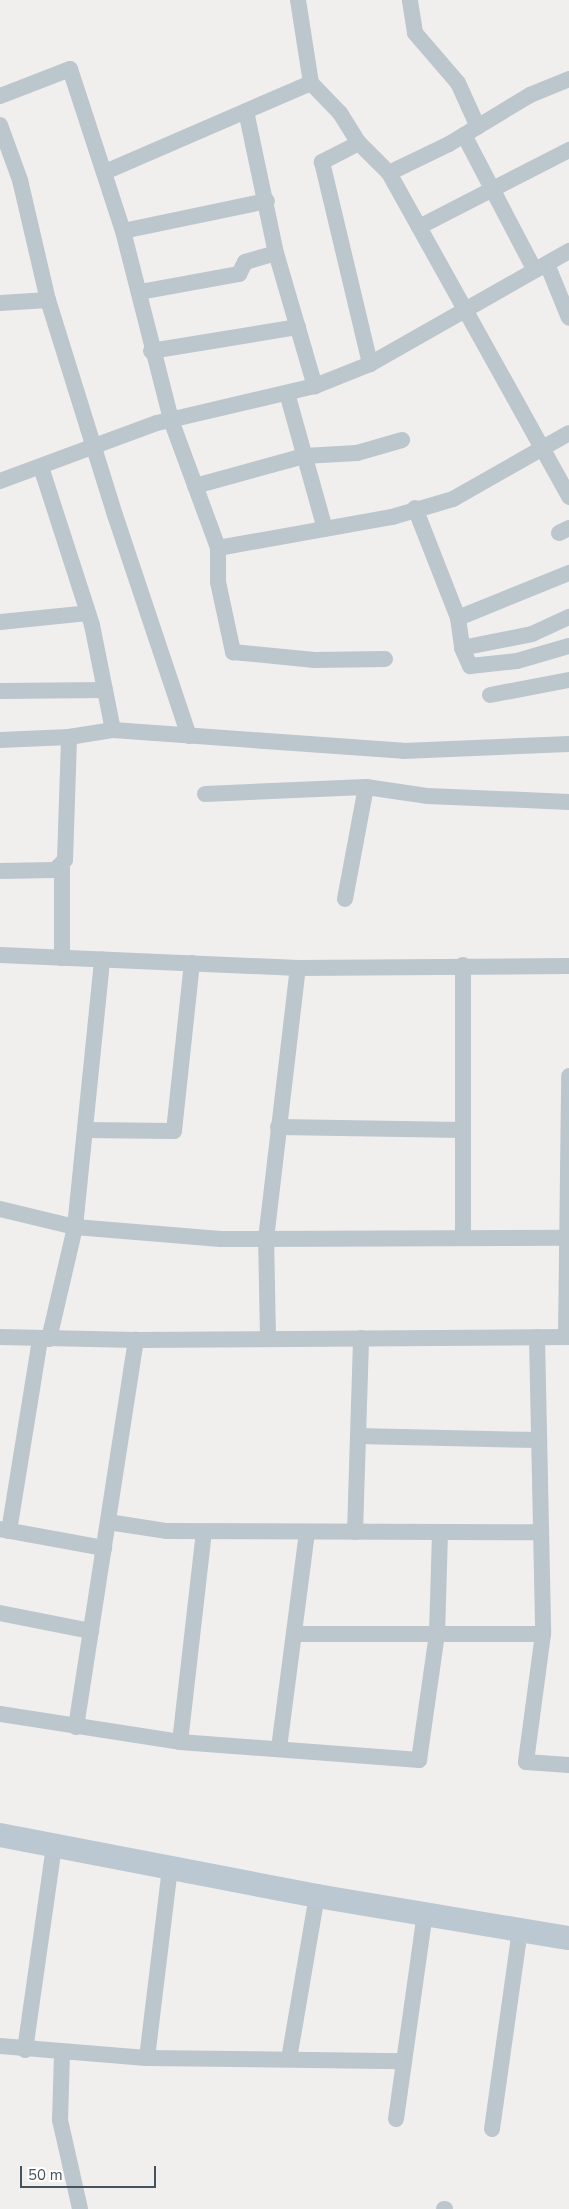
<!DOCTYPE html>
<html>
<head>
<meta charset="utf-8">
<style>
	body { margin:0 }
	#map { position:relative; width:569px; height:2209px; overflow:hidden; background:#f1eeee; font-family:"Nunito Sans",sans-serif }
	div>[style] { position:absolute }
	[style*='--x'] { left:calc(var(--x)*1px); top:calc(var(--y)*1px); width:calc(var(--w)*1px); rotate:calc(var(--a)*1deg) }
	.street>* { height:16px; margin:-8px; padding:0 8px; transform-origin:8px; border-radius:8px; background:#bcc6cd }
	.secondary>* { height:24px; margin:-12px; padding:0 12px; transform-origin:12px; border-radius:12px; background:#bbc8d2 }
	span { translate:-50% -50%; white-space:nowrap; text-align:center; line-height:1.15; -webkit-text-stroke:4px #fff; paint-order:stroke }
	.scale { position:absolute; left:20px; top:2166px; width:136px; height:22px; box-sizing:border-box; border:2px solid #46535c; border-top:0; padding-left:6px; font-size:15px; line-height:18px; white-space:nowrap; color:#46535c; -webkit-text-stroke:4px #fff; paint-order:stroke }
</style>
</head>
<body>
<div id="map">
	<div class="street">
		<i style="--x:298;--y:0;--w:84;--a:81.1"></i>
		<i style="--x:311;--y:83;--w:42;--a:46"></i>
		<i style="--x:340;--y:113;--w:36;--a:58"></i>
		<i style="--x:359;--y:143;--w:42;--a:45"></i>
		<i style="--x:389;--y:173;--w:371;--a:60.9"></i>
		<i style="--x:410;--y:1;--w:32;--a:81"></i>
		<i style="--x:415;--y:33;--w:66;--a:49.3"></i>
		<i style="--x:458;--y:83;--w:48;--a:65.6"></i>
		<i style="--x:0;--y:96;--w:75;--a:-21.1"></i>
		<i style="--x:70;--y:69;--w:170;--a:71.9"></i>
		<i style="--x:123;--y:231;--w:195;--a:75.7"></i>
		<i style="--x:171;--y:420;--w:136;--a:69.8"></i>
		<i style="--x:218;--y:548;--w:34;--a:90"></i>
		<i style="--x:218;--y:582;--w:72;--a:77.9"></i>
		<i style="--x:233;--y:652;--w:82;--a:5.6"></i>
		<i style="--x:315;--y:660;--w:70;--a:-0.8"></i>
		<i style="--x:246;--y:111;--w:145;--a:78.1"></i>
		<i style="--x:276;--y:253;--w:139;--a:73.7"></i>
		<i style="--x:0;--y:125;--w:59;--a:70"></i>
		<i style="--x:20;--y:180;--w:123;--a:76.9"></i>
		<i style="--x:48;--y:300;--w:225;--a:72.7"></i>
		<i style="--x:115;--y:515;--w:233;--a:71.5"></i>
		<i style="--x:464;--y:135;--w:151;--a:62.4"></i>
		<i style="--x:359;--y:143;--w:42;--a:152.8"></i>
		<i style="--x:322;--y:162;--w:208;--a:76.6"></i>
		<i style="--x:105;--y:172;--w:224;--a:-23.4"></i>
		<i style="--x:389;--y:173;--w:67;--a:-25.8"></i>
		<i style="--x:449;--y:144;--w:95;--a:-31.2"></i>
		<i style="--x:530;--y:95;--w:42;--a:-22.3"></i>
		<i style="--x:419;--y:227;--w:169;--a:-27.2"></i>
		<i style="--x:123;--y:231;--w:147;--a:-11.8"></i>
		<i style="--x:547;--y:264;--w:58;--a:67.8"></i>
		<i style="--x:140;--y:292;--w:101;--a:-10.3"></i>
		<i style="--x:239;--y:274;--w:13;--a:-63"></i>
		<i style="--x:245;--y:262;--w:32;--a:-16"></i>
		<i style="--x:0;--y:303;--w:48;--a:-3.6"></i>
		<i style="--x:151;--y:351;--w:149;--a:-9.3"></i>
		<i style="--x:287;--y:393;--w:141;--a:74.4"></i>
		<i style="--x:41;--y:467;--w:166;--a:72.1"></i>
		<i style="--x:92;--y:625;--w:107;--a:78.7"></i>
		<i style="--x:0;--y:481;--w:167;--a:-20.3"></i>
		<i style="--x:157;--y:423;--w:162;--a:-13.2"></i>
		<i style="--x:315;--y:386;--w:59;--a:-21.8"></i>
		<i style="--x:370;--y:364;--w:229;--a:-29.6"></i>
		<i style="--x:195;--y:486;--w:113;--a:-15.4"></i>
		<i style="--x:304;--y:456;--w:53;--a:-3.2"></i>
		<i style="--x:357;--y:453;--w:47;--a:-16.1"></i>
		<i style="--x:415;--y:508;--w:118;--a:68.6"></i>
		<i style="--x:458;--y:618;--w:30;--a:82"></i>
		<i style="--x:462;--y:648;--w:20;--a:66"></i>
		<i style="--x:470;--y:666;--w:47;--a:-6.1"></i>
		<i style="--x:517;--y:661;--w:54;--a:-16.1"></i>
		<i style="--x:559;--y:533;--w:11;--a:-27"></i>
		<i style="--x:218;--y:548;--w:177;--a:-10.1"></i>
		<i style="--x:392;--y:517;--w:64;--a:-16.4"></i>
		<i style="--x:453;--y:499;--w:133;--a:-29.6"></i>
		<i style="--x:458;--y:618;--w:120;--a:-22.1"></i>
		<i style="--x:0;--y:622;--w:88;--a:-5.8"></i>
		<i style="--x:462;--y:648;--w:71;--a:-11.3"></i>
		<i style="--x:532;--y:634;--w:41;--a:-24.7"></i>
		<i style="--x:0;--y:691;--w:105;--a:-0.5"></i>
		<i style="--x:490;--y:695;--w:80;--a:-10.8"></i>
		<i style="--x:0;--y:740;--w:69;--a:-2.5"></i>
		<i style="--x:69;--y:737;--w:45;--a:-9"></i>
		<i style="--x:113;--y:730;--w:291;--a:4.1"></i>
		<i style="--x:403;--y:751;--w:166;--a:-2.4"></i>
		<i style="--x:205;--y:794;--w:161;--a:-2.5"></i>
		<i style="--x:366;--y:787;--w:63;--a:8.3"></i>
		<i style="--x:428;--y:796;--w:141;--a:2.4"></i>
		<i style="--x:62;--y:866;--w:92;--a:90"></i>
		<i style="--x:0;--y:871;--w:55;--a:-1"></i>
		<i style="--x:55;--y:870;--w:14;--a:-45"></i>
		<i style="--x:65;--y:860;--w:123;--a:-88.1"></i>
		<i style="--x:345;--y:899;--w:114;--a:-79.4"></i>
		<i style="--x:0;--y:955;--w:298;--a:2.5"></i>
		<i style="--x:298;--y:968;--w:271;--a:-0.4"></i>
		<i style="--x:463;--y:965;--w:273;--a:90"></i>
		<i style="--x:278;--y:1127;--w:185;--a:0.9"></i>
		<i style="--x:85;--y:1130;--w:89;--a:0.6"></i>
		<i style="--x:174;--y:1131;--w:169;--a:-83.9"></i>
		<i style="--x:0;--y:1209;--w:77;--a:13.5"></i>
		<i style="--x:75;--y:1227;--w:146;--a:4.7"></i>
		<i style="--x:221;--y:1239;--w:346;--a:-0.2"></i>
		<i style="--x:0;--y:1337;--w:136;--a:1.3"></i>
		<i style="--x:136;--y:1340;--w:433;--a:-0.4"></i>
		<i style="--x:537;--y:1337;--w:297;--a:88.8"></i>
		<i style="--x:543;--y:1634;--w:129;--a:97.6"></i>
		<i style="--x:526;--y:1762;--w:43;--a:4"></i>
		<i style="--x:566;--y:1337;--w:261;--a:-89.3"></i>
		<i style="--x:49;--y:1339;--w:115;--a:-76.9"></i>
		<i style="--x:75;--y:1227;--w:269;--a:-84.2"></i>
		<i style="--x:268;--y:1339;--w:100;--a:-91.1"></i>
		<i style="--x:266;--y:1239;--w:273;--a:-83.3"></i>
		<i style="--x:358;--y:1436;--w:181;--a:1.3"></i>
		<i style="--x:108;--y:1522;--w:60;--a:8.7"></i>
		<i style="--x:167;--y:1531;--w:374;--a:0.2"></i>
		<i style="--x:0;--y:1529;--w:106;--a:10.4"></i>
		<i style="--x:9;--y:1531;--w:194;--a:-80.8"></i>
		<i style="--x:355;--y:1532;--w:194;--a:-88.2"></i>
		<i style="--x:0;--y:1613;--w:93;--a:11.2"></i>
		<i style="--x:295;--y:1634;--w:248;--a:0"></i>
		<i style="--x:0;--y:1714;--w:182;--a:8.8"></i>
		<i style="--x:180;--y:1742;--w:240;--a:4.3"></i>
		<i style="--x:419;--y:1760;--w:127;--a:-81.9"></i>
		<i style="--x:437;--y:1634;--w:102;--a:-88.3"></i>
		<i style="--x:76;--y:1727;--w:392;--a:-81.2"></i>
		<i style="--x:180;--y:1742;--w:211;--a:-83.5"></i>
		<i style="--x:279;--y:1748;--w:218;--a:-82.6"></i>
		<i style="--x:0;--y:2046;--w:147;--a:4.7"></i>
		<i style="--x:147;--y:2058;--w:257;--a:0.7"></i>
		<i style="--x:25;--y:2050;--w:207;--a:-81.9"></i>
		<i style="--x:62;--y:2053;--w:67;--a:91.7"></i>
		<i style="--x:60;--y:2120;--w:91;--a:77.3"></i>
		<i style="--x:147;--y:2058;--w:190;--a:-83.1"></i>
		<i style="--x:289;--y:2059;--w:165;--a:-80.3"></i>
		<i style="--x:396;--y:2119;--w:209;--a:-82"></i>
		<i style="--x:492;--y:2129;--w:202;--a:-82"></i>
		<i style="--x:444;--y:2209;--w:1;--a:0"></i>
	</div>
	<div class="secondary">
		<i style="--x:0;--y:1835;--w:323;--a:10.9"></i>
		<i style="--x:317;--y:1896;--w:255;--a:9.5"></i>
	</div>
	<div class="scale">50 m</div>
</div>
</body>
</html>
